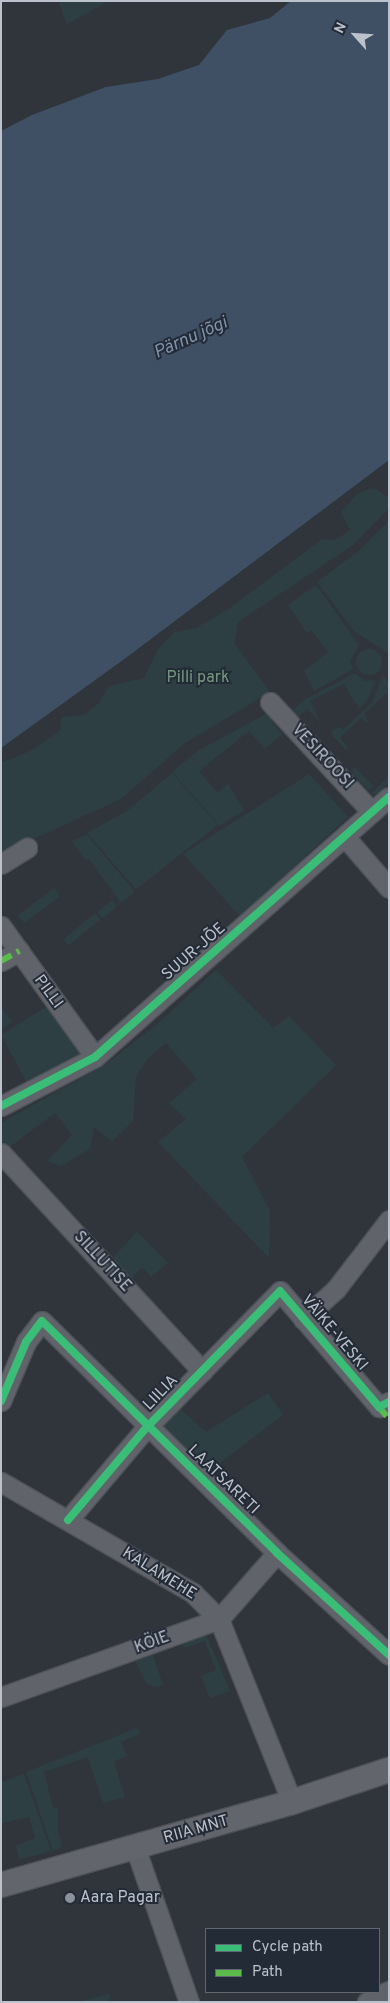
<!DOCTYPE html>
<html>
<head>
<meta charset="utf-8">
<style>
	body { margin:0 }
	#map { position:relative; width:390px; height:2003px; overflow:hidden; background:#30353c; font-family:Overpass,sans-serif }
	div>[style] { position:absolute }
	[style*='--x'] { left:calc(var(--x)*1px); top:calc(var(--y)*1px); width:calc(var(--w)*1px); rotate:calc(var(--a)*1deg) }
	.green>* { inset:0; background:#2d3f42; transform-origin:0 0 }
	.round { border-radius:50% }
	.water>* { inset:0; background:#3f5065 }
	.roads { filter:drop-shadow(1px 0 #4e5157) drop-shadow(-1px 0 #4e5157) drop-shadow(0 1px #4e5157) drop-shadow(0 -1px #4e5157) }
	.minor>* { height:19px; margin:-9.5px; padding:0 9.5px; transform-origin:9.5px; border-radius:9.5px; background:#60646a }
	.major>* { height:24px; margin:-12px; padding:0 12px; transform-origin:12px; border-radius:12px; background:#62666c }
	.quiet>* { height:6px; margin-top:-3px; transform-origin:0; background:repeating-linear-gradient(90deg,#5cbc4b 0 12px,transparent 0 18px) }
	.cycleway>* { height:8px; margin:-4px; padding:0 4px; transform-origin:4px; border-radius:4px; background:#3abd76 }
	.dots>* { width:14px; height:14px; translate:-50% -50%; box-sizing:border-box; border:2px solid #232b37; border-radius:50% }
	span { translate:-50% -50%; white-space:nowrap; text-align:center; line-height:1.15; -webkit-text-stroke:4px #232b37; paint-order:stroke }
	.park-label { font-size:16px; color:#749a7d }
	.street-label { font-size:16px; color:#bbc2cc }
	.poi-label { font-size:16px; color:#bbc2cc }
	.left { translate:0 -50%; text-align:left }
	.water-label { font-size:18px; color:#7f93ab; font-style:italic }
	.frame { position:absolute; inset:0; border:2px solid #bbc2cc; pointer-events:none }
	.legend { position:absolute; left:205px; top:1928px; width:175px; height:65px; box-sizing:border-box; background:#232b37; border:1px solid #606773; margin:0; padding:6px 9px; list-style:none; font-size:15px; color:#bbc2cc }
	.legend li { display:flex; align-items:center; gap:10px; height:25px }
	.legend b { width:25px; border:1px solid #606773 }
	.north { position:absolute; left:330px; top:10px; width:50px; height:50px; -webkit-text-stroke:4px #232b37; paint-order:stroke; rotate:296deg; font-size:14px; font-weight:700; line-height:20px; text-align:center; color:#bbc2cc }
	.north::after { content:''; display:block; margin:auto; width:18px; height:22px; background:#bbc2cc; clip-path:polygon(50% 0,100% 100%,50% 72%,0 100%) }
</style>
</head>
<body>
<div id="map">
	<div class="green">
		<i style="clip-path:polygon(58px 1px,109px 1px,67px 24px)"></i>
		<i style="clip-path:polygon(374px 488px,389px 498px,389px 508px,353px 545px,238px 622px,234px 643px,270px 692px,185px 743px,121px 799px,22px 844px,1px 857px,1px 763px,30px 751px,60px 731px,61px 717px,84px 715px,99px 703px,109px 686px,144px 678px,157px 651px,174px 632px,196px 628px,227px 610px,322px 539px,335px 540px,350px 530px,341px 512px,358px 493px)"></i>
		<i style="clip-path:polygon(389px 520px,389px 654px,354px 631px,317px 582px,360px 550px)"></i>
		<i style="clip-path:polygon(316px 585px,359px 645px,350px 661px,353px 669px,314px 691px,304px 671px,328px 652px,311px 630px,307px 633px,288px 605px)"></i>
		<i class="round" style="left:356px;top:649px;width:26px;height:26px"></i>
		<i style="clip-path:polygon(355px 673px,364px 681px,376px 680px,368px 699px,359px 709px,344px 684px,310px 701px,322px 724px,307px 709px,298px 717px,293px 711px,302px 701px)"></i>
		<i style="clip-path:polygon(382px 675px,389px 683px,389px 691px,364px 714px,369px 723px,360px 718px,340px 738px,347px 746px,347px 751px,331px 734px,332px 731px,338px 727px,344px 729px,373px 702px)"></i>
		<i style="clip-path:polygon(270px 712px,276px 718px,272px 722px,282px 734px,265px 749px,249px 731px,199px 771px,218px 793px,228px 784px,244px 810px,220px 826px,172px 772px,199px 750px)"></i>
		<i style="clip-path:polygon(354px 766px,373px 786px,369px 790px,352px 774px)"></i>
		<i style="clip-path:polygon(172px 773px,218px 825px,136px 889px,87px 833px,127px 811px)"></i>
		<i style="clip-path:polygon(309px 774px,348px 817px,240px 916px,183px 854px)"></i>
		<i style="clip-path:polygon(389px 776px,389px 783px,377px 794px,370px 794px)"></i>
		<i style="clip-path:polygon(87px 835px,135px 892px,121px 903px,89px 859px,86px 860px,71px 841px)"></i>
		<i style="left:54px;top:888px;width:10px;height:45px;rotate:53deg"></i>
		<i style="left:112px;top:900px;width:8px;height:19px;rotate:50deg"></i>
		<i style="left:95px;top:913px;width:8px;height:41px;rotate:50deg"></i>
		<i style="clip-path:polygon(216px 970px,273px 1028px,289px 1016px,336px 1065px,242px 1157px,270px 1211px,269px 1258px,158px 1142px,186px 1119px,169px 1103px,197px 1079px,166px 1043px,150px 1056px,136px 1076px,133px 1121px,112px 1141px,94px 1127px,90px 1149px,61px 1166px,47px 1161px,72px 1135px,55px 1113px,8px 1148px,1px 1141px,1px 1123px,106px 1064px,156px 1025px)"></i>
		<i style="clip-path:polygon(49px 1005px,80px 1050px,79px 1057px,27px 1083px,1px 1035px)"></i>
		<i style="clip-path:polygon(1px 1007px,12px 1022px,2px 1029px,1px 1028px)"></i>
		<i style="clip-path:polygon(137px 1232px,168px 1263px,151px 1277px,142px 1267px,129px 1281px,110px 1261px)"></i>
		<i style="clip-path:polygon(268px 1393px,283px 1415px,207px 1473px,161px 1429px,161px 1421px,178px 1407px,206px 1432px)"></i>
		<i style="clip-path:polygon(206px 1635px,230px 1691px,210px 1698px,201px 1676px,216px 1670px,205px 1641px,184px 1648px,182px 1643px)"></i>
		<i style="clip-path:polygon(153px 1655px,163px 1685px,154px 1687px,146px 1683px,135px 1661px)"></i>
		<i style="clip-path:polygon(137px 1728px,140px 1734px,121px 1742px,127px 1756px,114px 1761px,125px 1797px,103px 1803px,88px 1757px,44px 1772px,53px 1808px,58px 1808px,58px 1832px,62px 1847px,53px 1851px,26px 1772px)"></i>
		<i style="clip-path:polygon(24px 1774px,51px 1851px,19px 1860px,16px 1846px,35px 1838px,29px 1817px,2px 1823px,1px 1834px,1px 1782px)"></i>
		<i style="clip-path:polygon(110px 1994px,109px 2002px,78px 2002px)"></i>
	</div>
	<div class="water">
		<i style="clip-path:polygon(291px 1px,389px 1px,389px 460px,123px 660px,1px 748px,1px 131px,32px 115px,106px 87px,158px 79px,199px 65px,227px 30px,270px 18px)"></i>
	</div>
	<div class="roads">
		<div class="minor">
			<i style="--x:270;--y:702;--w:150;--a:47.2"></i>
			<i style="--x:345;--y:837;--w:67;--a:49.2"></i>
			<i style="--x:1;--y:864;--w:31;--a:-32"></i>
			<i style="--x:1;--y:926;--w:161;--a:54.3"></i>
			<i style="--x:1;--y:961;--w:21;--a:-29"></i>
			<i style="--x:1;--y:1106;--w:106;--a:-27.5"></i>
			<i style="--x:95;--y:1057;--w:392;--a:-41.5"></i>
			<i style="--x:1;--y:1153;--w:297;--a:47.3"></i>
			<i style="--x:303;--y:1319;--w:45;--a:-42.3"></i>
			<i style="--x:336;--y:1289;--w:87;--a:-52.5"></i>
			<i style="--x:1;--y:1401;--w:64;--a:-67"></i>
			<i style="--x:26;--y:1342;--w:26;--a:-53"></i>
			<i style="--x:42;--y:1321;--w:330;--a:44.6"></i>
			<i style="--x:277;--y:1553;--w:151;--a:42.3"></i>
			<i style="--x:1;--y:1482;--w:222;--a:30"></i>
			<i style="--x:193;--y:1593;--w:37;--a:45"></i>
			<i style="--x:219;--y:1619;--w:197;--a:68.3"></i>
			<i style="--x:68;--y:1520;--w:122;--a:-49.7"></i>
			<i style="--x:147;--y:1427;--w:190;--a:-45.6"></i>
			<i style="--x:280;--y:1291;--w:153;--a:49.5"></i>
			<i style="--x:379;--y:1407;--w:11;--a:-27"></i>
			<i style="--x:1;--y:1697;--w:232;--a:-19.7"></i>
			<i style="--x:219;--y:1619;--w:88;--a:-48.7"></i>
			<i style="--x:135;--y:1847;--w:164;--a:70.8"></i>
			<i style="--x:367;--y:2002;--w:25;--a:-27"></i>
		</div>
		<div class="major">
			<i style="--x:1;--y:1885;--w:303;--a:-15.9"></i>
			<i style="--x:292;--y:1802;--w:102;--a:-18.3"></i>
		</div>
	</div>
	<div class="quiet">
		<i style="--x:1;--y:961;--w:21;--a:-29"></i>
		<i style="--x:379;--y:1407;--w:16;--a:50"></i>
	</div>
	<div class="cycleway">
		<i style="--x:1;--y:1106;--w:106;--a:-27.5"></i>
		<i style="--x:95;--y:1057;--w:392;--a:-41.5"></i>
		<i style="--x:1;--y:1401;--w:64;--a:-67"></i>
		<i style="--x:26;--y:1342;--w:26;--a:-53"></i>
		<i style="--x:42;--y:1321;--w:330;--a:44.6"></i>
		<i style="--x:277;--y:1553;--w:151;--a:42.3"></i>
		<i style="--x:68;--y:1520;--w:122;--a:-49.7"></i>
		<i style="--x:147;--y:1427;--w:190;--a:-45.6"></i>
		<i style="--x:280;--y:1291;--w:153;--a:49.5"></i>
		<i style="--x:379;--y:1407;--w:11;--a:-27"></i>
	</div>
	<div class="dots">
		<i style="left:70px;top:1898px;background:#8a919a"></i>
	</div>
	<div class="park-label">
		<span style="left:198px;top:678px">Pilli park</span>
	</div>
	<div class="street-label">
		<span style="left:322px;top:757px;rotate:47deg">VESIROOSI</span>
		<span style="left:194px;top:952px;rotate:-41deg">SUUR-JÕE</span>
		<span style="left:48px;top:992px;rotate:54deg">PILLI</span>
		<span style="left:102px;top:1262px;rotate:47deg">SILLUTISE</span>
		<span style="left:334px;top:1333px;rotate:50deg">VÄIKE-VESKI</span>
		<span style="left:161px;top:1393px;rotate:-46deg">LIILIA</span>
		<span style="left:223px;top:1480px;rotate:44deg">LAATSARETI</span>
		<span style="left:159px;top:1574px;rotate:32deg">KALAMEHE</span>
		<span style="left:152px;top:1643px;rotate:-20deg">KÖIE</span>
		<span style="left:196px;top:1830px;rotate:-16deg">RIIA MNT</span>
	</div>
	<div class="poi-label">
		<span class="left" style="left:80px;top:1898px">Aara Pagar</span>
	</div>
	<div class="water-label">
		<span style="left:191px;top:339px;rotate:-24deg">Pärnu jõgi</span>
	</div>
	<div class="frame"></div>
	<ul class="legend">
	<li><b style="height:6px;background:#3abd76"></b>Cycle path</li>
	<li><b style="height:6px;background:#5cbc4b"></b>Path</li>
	</ul>
	<div class="north">N</div>
</div>
</body>
</html>
